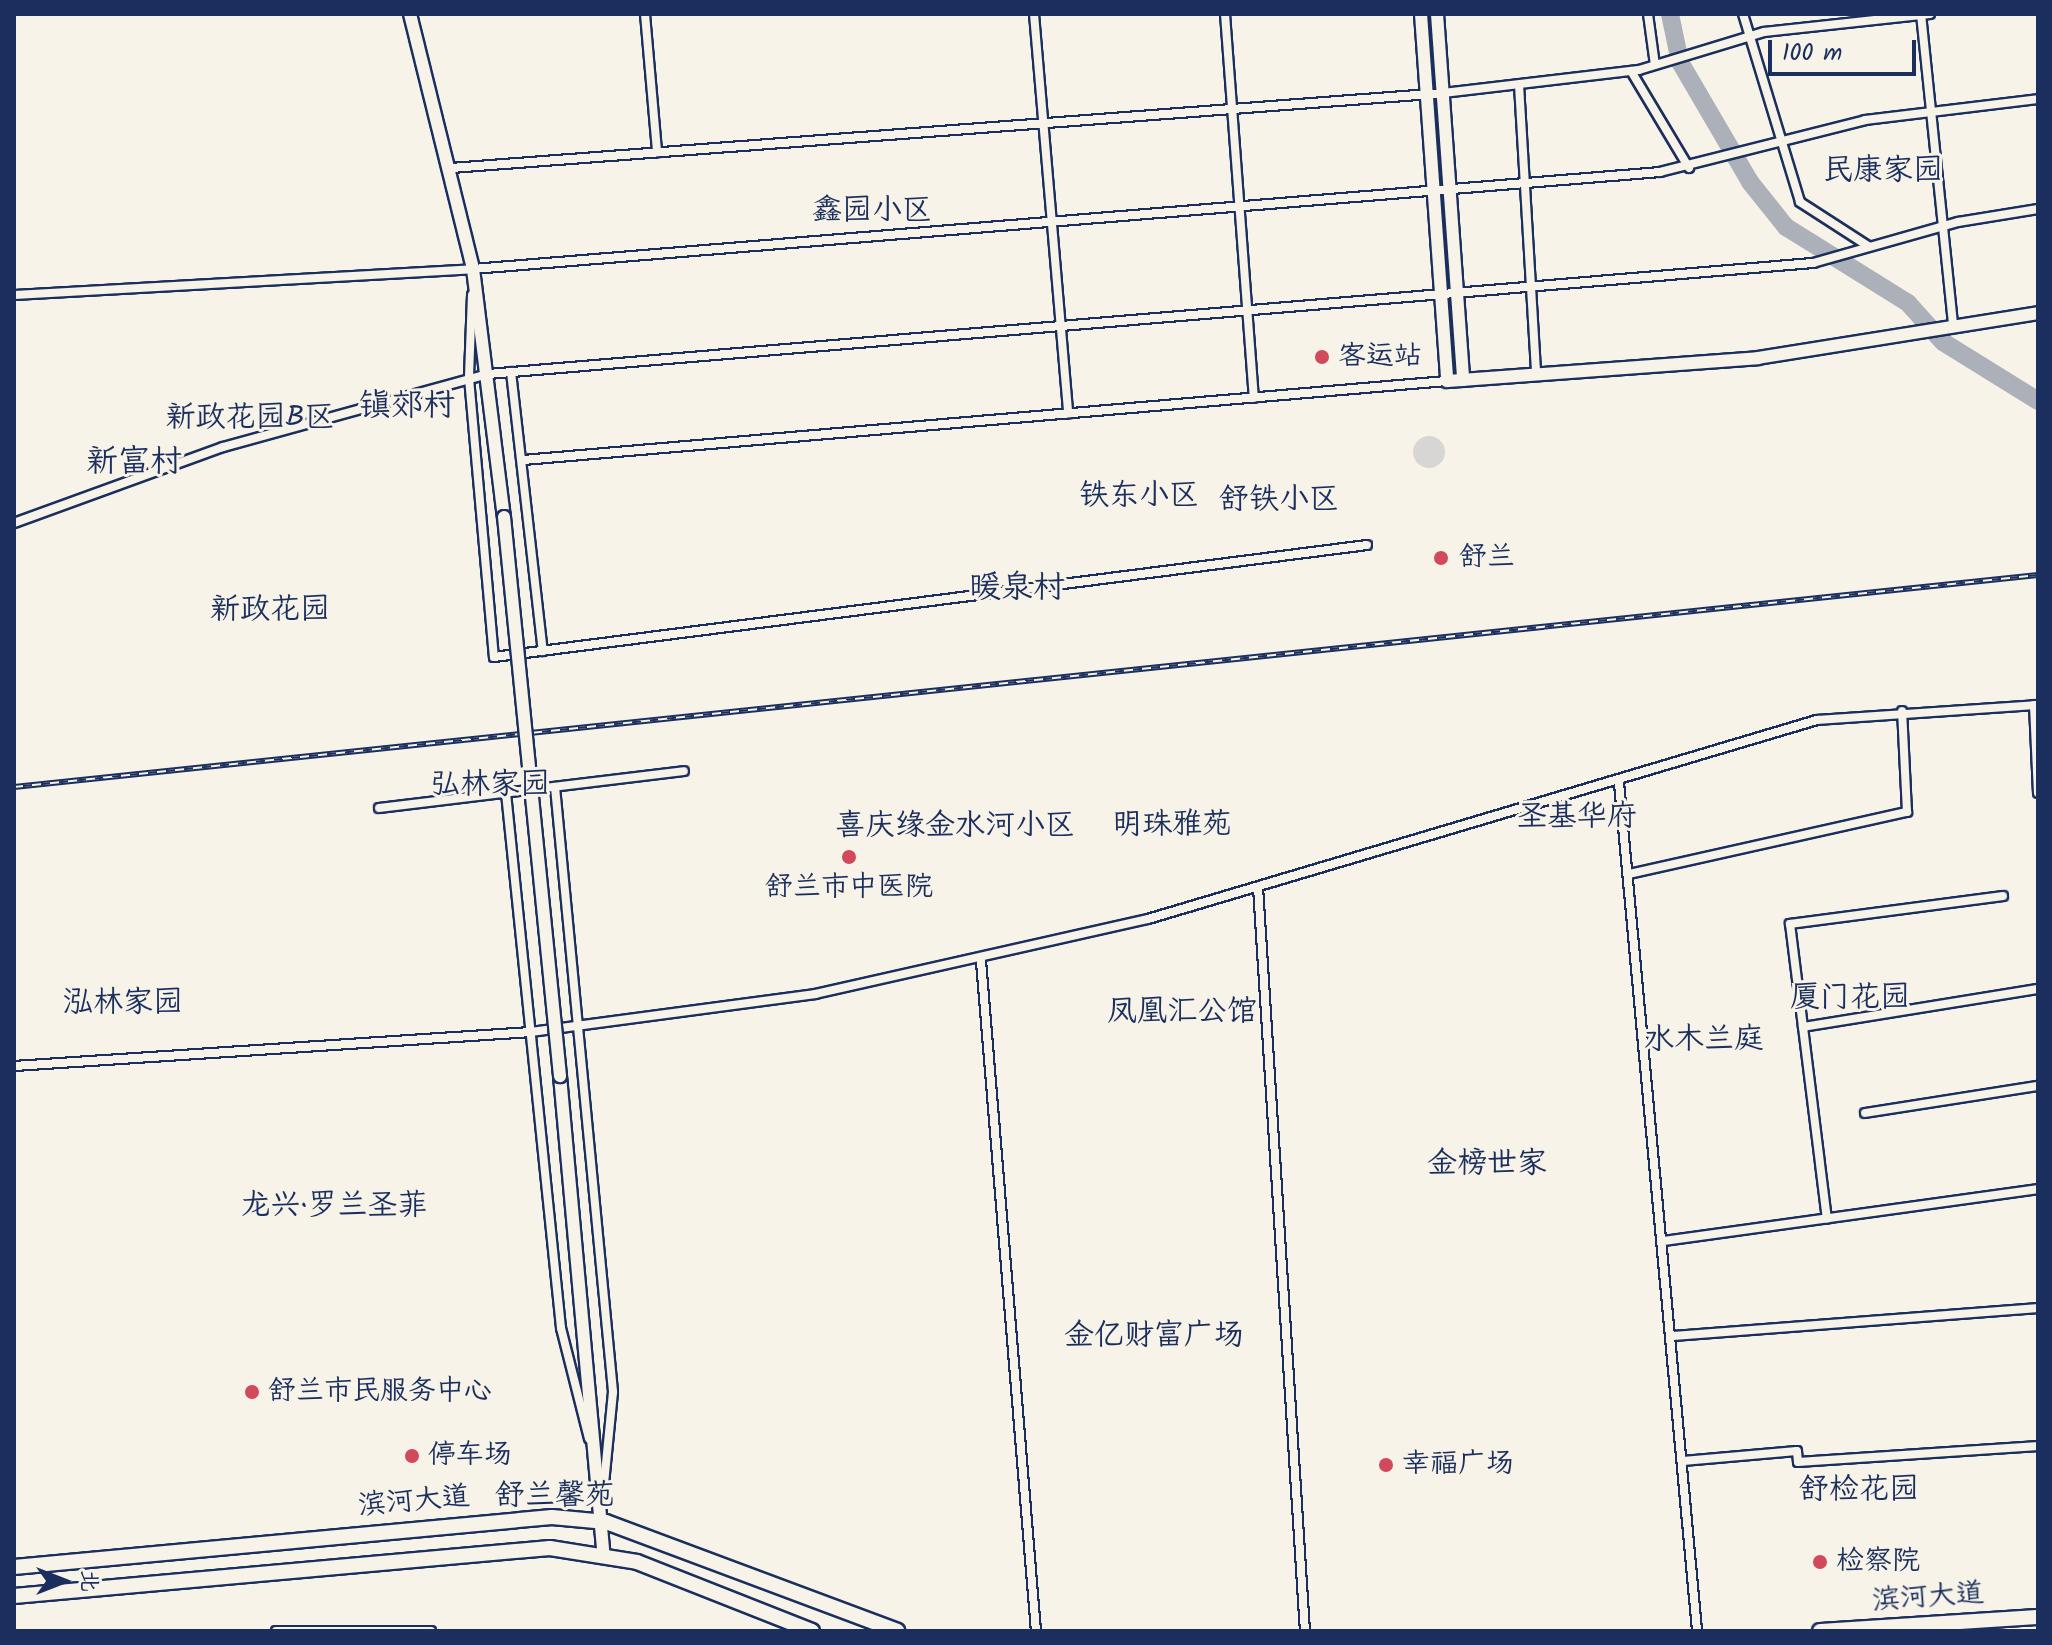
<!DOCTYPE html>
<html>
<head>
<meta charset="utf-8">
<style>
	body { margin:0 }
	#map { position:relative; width:2052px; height:1645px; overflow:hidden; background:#f7f3e8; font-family:Kalam,"LXGW WenKai TC",sans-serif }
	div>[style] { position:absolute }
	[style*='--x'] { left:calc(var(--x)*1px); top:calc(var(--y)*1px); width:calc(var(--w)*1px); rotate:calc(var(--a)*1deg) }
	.green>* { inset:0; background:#d7d6d4 }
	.round { border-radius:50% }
	.river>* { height:18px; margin:-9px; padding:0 9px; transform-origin:9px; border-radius:9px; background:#acb0b9 }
	.roads { filter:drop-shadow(2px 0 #1b2f5e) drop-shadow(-2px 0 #1b2f5e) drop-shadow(0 2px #1b2f5e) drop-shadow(0 -2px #1b2f5e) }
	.street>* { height:8px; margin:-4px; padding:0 4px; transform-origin:4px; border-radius:4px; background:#f7f3e8 }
	.secondary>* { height:12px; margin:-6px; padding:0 6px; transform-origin:6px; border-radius:6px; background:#f7f3e8 }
	.primary>* { height:14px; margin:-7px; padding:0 7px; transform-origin:7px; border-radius:7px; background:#f7f3e8 }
	.rail>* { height:6px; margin-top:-3px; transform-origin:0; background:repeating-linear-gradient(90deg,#f7f3e8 0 9px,#1b2f5e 0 18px); box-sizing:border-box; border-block:2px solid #1b2f5e }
	.bridges { filter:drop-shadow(2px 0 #1b2f5e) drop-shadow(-2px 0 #1b2f5e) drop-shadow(0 2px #1b2f5e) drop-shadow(0 -2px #1b2f5e) }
	.secondary-bridge>* { height:12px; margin:-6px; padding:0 6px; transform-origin:6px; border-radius:6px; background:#f7f3e8 }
	.dots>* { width:22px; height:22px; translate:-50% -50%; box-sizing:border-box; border:4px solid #f7f3e8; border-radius:50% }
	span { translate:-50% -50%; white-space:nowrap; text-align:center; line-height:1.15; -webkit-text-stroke:6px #f7f3e8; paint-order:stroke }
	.poi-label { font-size:28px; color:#1b2f5e }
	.left { translate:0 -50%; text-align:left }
	.street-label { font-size:28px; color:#1b2f5e }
	.neighbourhood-label { font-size:30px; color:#1b2f5e }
	.quarter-label { font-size:32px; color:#1b2f5e }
	.frame { position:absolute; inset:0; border:16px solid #1b2f5e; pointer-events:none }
	.north { position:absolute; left:24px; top:1541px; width:80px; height:80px; -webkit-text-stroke:6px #f7f3e8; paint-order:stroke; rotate:90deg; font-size:22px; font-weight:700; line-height:32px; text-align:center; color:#1b2f5e }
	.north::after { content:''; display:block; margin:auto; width:28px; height:36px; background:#1b2f5e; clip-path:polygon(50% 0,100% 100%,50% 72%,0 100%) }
	.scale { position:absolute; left:1768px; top:40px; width:148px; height:36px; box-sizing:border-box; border:4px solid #1b2f5e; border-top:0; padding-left:10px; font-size:24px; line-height:28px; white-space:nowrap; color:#1b2f5e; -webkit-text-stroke:6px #f7f3e8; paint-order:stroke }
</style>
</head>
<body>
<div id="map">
	<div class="green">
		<i class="round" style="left:1413px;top:436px;width:32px;height:32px"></i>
	</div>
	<div class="river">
		<i style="--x:1670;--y:14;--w:49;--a:78.2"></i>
		<i style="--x:1680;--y:62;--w:139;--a:59.7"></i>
		<i style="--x:1750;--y:182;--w:58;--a:51.3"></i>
		<i style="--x:1786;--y:227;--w:144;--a:31.9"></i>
		<i style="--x:1908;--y:303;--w:52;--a:48.1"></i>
		<i style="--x:1943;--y:342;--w:112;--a:31.8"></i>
	</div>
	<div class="roads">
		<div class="street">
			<i style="--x:645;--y:14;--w:139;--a:85"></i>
			<i style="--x:1034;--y:14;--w:401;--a:85.1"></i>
			<i style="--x:1225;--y:14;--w:385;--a:85.7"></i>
			<i style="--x:1648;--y:14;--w:51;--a:82.2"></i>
			<i style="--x:1743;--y:14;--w:196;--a:73.1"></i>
			<i style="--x:1800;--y:202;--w:81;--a:32.9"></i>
			<i style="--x:1921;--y:14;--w:311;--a:84.1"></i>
			<i style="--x:1631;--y:71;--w:113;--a:59.1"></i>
			<i style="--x:1519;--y:85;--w:289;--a:86.6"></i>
			<i style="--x:451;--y:168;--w:995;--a:-4.32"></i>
			<i style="--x:1443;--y:93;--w:197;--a:-6.7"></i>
			<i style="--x:1639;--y:70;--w:131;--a:-16.9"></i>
			<i style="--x:1764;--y:32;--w:167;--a:-6.2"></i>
			<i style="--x:14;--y:295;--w:460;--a:-3.2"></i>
			<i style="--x:473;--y:269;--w:1191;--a:-4.67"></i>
			<i style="--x:1660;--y:172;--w:211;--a:-14.2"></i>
			<i style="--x:1865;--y:120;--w:174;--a:-6.9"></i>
			<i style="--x:472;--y:295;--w:83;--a:92.1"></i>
			<i style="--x:469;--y:378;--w:280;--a:84.9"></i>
			<i style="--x:494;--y:657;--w:880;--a:-7.31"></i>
			<i style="--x:511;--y:372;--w:281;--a:83.5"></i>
			<i style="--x:523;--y:460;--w:927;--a:-4.89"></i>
			<i style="--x:14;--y:523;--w:222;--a:-20"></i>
			<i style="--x:223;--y:447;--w:275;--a:-15.4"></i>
			<i style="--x:488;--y:374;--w:1330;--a:-4.79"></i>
			<i style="--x:1813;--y:263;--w:151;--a:-15.8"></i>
			<i style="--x:1958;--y:222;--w:81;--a:-9.2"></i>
			<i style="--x:2034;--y:705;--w:88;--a:87.4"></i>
			<i style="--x:1619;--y:783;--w:852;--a:84.74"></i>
			<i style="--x:555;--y:787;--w:608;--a:84.52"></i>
			<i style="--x:613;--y:1392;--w:102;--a:95.6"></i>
			<i style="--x:506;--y:793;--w:538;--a:84.13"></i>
			<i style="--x:561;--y:1328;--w:114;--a:75.8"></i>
			<i style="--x:379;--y:808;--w:307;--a:-6.9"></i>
			<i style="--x:1629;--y:874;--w:285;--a:-12.6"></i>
			<i style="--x:1907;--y:812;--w:101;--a:-92.8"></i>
			<i style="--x:1258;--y:887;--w:745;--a:86.39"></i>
			<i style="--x:2003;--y:896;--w:215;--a:172.5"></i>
			<i style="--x:1790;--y:924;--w:104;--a:82.8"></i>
			<i style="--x:1803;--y:1027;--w:238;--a:-9.2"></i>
			<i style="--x:981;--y:961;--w:672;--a:85.31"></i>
			<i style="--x:1803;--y:1027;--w:193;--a:82.9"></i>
			<i style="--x:14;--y:1066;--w:518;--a:-3.76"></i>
			<i style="--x:531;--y:1032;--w:287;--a:-7.6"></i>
			<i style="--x:815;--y:994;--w:341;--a:-12.7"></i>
			<i style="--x:1148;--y:919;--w:698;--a:-16.57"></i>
			<i style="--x:1817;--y:720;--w:222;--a:-3.9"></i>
			<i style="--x:1865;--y:1113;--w:175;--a:-8.9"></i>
			<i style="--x:1664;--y:1241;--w:378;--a:-7.9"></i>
			<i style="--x:1674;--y:1336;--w:365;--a:-4.4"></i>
			<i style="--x:1683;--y:1461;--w:114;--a:-5"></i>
			<i style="--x:1797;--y:1451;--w:11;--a:85"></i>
			<i style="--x:1798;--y:1462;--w:241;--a:-3.8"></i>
			<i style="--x:276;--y:1631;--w:155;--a:0"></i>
		</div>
		<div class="secondary">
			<i style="--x:410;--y:14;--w:263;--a:76.1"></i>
			<i style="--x:473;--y:269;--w:250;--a:82.9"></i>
			<i style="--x:1421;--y:14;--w:368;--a:85.9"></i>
			<i style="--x:1447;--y:381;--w:312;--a:-4.2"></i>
			<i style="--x:1758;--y:358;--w:284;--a:-9.1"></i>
			<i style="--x:1437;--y:14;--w:367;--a:85.9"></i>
			<i style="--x:560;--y:1076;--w:481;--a:84.8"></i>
		</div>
		<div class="primary">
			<i style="--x:14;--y:1567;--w:540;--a:-5.31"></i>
			<i style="--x:552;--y:1517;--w:54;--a:5.3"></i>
			<i style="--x:606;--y:1522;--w:311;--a:20.5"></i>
			<i style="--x:14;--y:1596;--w:538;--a:-5.12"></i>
			<i style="--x:550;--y:1548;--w:88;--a:9.1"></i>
			<i style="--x:637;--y:1562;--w:188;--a:21.5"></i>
			<i style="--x:1820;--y:1631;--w:218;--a:-3.7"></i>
		</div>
	</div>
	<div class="rail">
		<i style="--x:14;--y:787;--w:2035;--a:-5.98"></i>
	</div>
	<div class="bridges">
		<div class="secondary-bridge">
			<i style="--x:504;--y:517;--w:562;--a:84.28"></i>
		</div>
	</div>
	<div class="dots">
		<i style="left:1322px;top:357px;background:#d1495b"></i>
		<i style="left:1441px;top:558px;background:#d1495b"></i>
		<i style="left:849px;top:857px;background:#d1495b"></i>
		<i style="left:252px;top:1392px;background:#d1495b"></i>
		<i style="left:412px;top:1456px;background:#d1495b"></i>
		<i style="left:1386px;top:1465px;background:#d1495b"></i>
		<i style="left:1820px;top:1562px;background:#d1495b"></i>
	</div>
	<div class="poi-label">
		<span class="left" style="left:1338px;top:357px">客运站</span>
		<span class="left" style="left:1459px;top:558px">舒兰</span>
		<span style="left:849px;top:888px">舒兰市中医院</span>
		<span class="left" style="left:268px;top:1392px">舒兰市民服务中心</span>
		<span class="left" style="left:428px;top:1456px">停车场</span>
		<span class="left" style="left:1402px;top:1465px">幸福广场</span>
		<span class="left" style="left:1836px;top:1562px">检察院</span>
	</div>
	<div class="street-label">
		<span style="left:414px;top:1502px;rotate:-5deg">滨河大道</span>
		<span style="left:1928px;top:1598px;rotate:-4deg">滨河大道</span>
	</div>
	<div class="neighbourhood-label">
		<span style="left:1883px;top:171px">民康家园</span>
		<span style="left:872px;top:211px">鑫园小区</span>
		<span style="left:250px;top:418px">新政花园B区</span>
		<span style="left:1139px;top:496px">铁东小区</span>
		<span style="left:1279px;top:500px">舒铁小区</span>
		<span style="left:270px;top:610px">新政花园</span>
		<span style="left:490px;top:785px">弘林家园</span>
		<span style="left:1577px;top:817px">圣基华府</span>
		<span style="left:1172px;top:825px">明珠雅苑</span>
		<span style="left:955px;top:826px">喜庆缘金水河小区</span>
		<span style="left:1850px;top:998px">厦门花园</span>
		<span style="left:123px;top:1003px">泓林家园</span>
		<span style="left:1182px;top:1012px">凤凰汇公馆</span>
		<span style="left:1704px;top:1040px">水木兰庭</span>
		<span style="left:1487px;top:1164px">金榜世家</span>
		<span style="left:334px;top:1206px">龙兴·罗兰圣菲</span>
		<span style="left:1154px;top:1336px">金亿财富广场</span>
		<span style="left:1859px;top:1490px">舒检花园</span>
		<span style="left:555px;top:1496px">舒兰馨苑</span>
	</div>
	<div class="quarter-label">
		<span style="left:407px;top:407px">镇郊村</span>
		<span style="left:134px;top:463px">新富村</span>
		<span style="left:1017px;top:589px">暖泉村</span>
	</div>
	<div class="frame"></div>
	<div class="north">北</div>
	<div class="scale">100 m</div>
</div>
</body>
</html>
